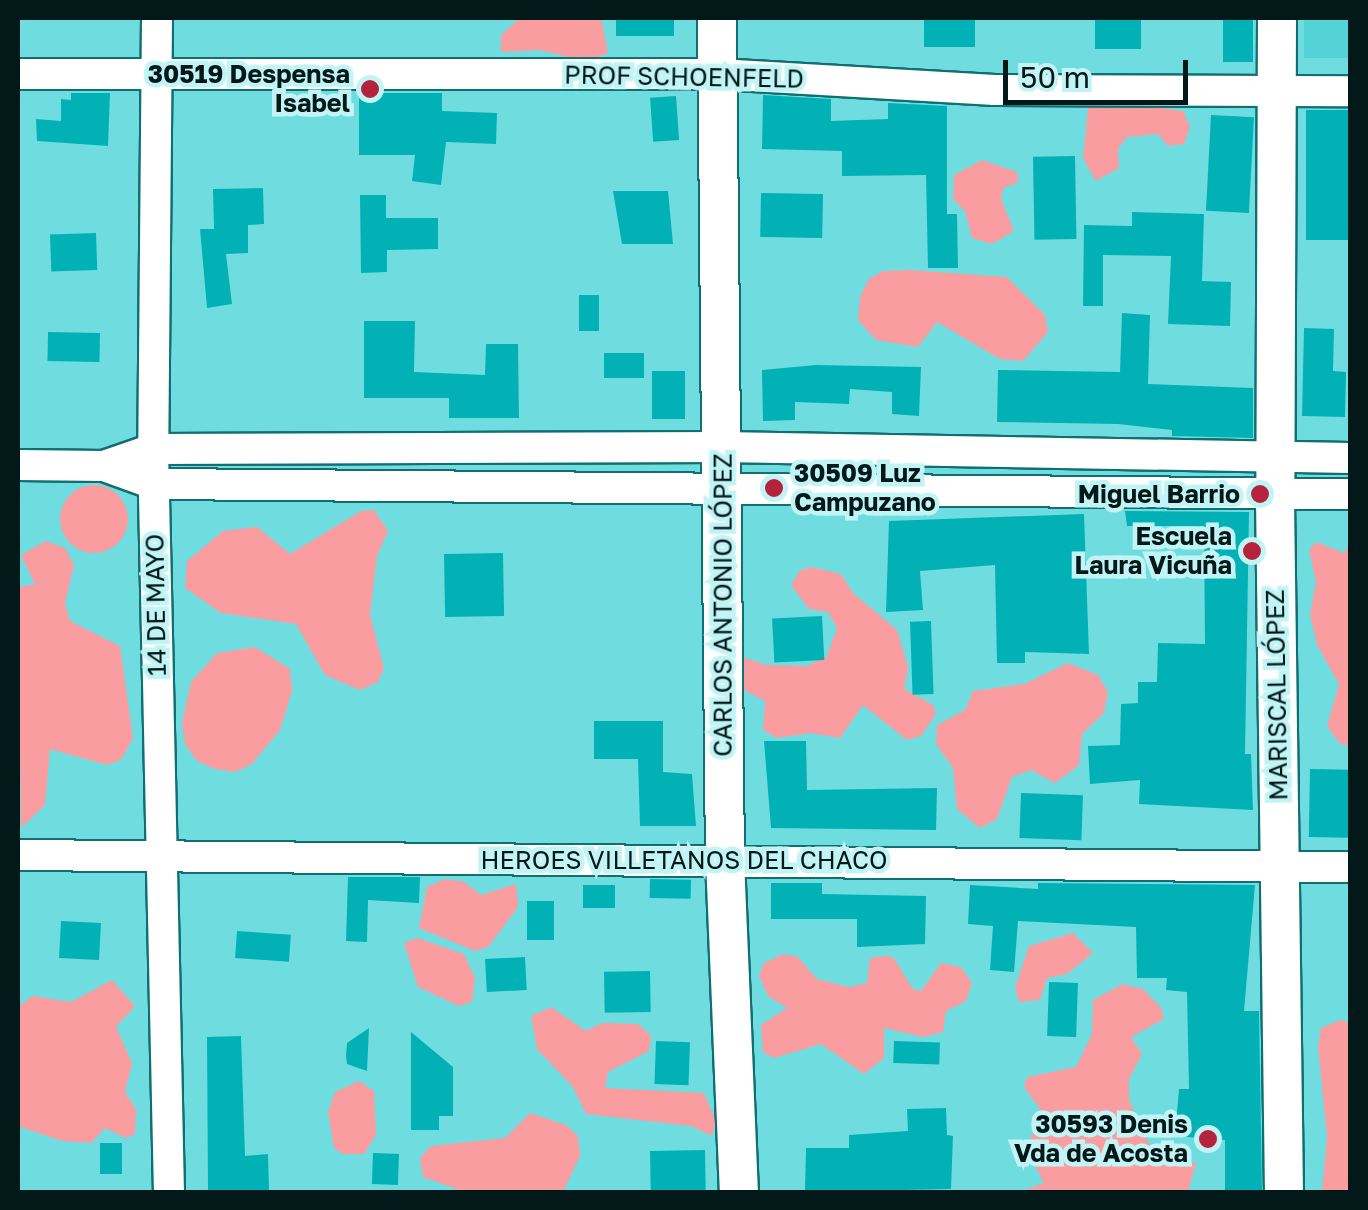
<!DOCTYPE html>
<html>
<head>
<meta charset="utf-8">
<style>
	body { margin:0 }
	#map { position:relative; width:1368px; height:1210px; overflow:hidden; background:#6fdde0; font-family:"Golos Text",sans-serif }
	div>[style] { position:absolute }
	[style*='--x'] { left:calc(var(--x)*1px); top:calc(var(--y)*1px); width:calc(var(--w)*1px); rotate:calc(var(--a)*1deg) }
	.built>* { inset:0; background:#54d3d6; transform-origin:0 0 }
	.green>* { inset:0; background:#fa9da0 }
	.round { border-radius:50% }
	.building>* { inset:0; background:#01b1b5; transform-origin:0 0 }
	.roads { filter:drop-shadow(2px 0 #0f6f72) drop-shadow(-2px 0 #0f6f72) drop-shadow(0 2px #0f6f72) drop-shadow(0 -2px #0f6f72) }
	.minor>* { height:30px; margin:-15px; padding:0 15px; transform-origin:15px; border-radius:15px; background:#fff }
	.major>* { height:38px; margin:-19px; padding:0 19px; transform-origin:19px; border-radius:19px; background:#fff }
	.dots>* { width:28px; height:28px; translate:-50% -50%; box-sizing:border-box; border:5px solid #c3f4f5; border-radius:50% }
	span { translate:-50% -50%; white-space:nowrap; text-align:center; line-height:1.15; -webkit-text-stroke:9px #c3f4f5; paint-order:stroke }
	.poi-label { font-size:25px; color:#021819; font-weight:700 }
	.right { translate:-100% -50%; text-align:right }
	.left { translate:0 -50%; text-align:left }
	.street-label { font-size:25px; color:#021819 }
	.frame { position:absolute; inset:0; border:20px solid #021819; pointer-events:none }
	.scale { position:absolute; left:1003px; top:60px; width:185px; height:45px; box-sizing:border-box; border:5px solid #021819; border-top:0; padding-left:12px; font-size:30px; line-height:35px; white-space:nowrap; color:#021819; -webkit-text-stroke:8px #c3f4f5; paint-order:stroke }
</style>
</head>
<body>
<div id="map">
	<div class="built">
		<i style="left:1304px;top:18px;width:46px;height:40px"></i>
	</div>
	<div class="green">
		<i style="clip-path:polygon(520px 18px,601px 18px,608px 53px,586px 61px,539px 50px,501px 52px,501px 35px)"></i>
		<i style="clip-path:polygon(1089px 98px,1183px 111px,1190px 127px,1184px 144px,1168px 146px,1158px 134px,1127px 137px,1118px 149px,1119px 168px,1096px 181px,1083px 158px)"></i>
		<i style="clip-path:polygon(982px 160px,1017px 172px,1018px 183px,1004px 187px,1001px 199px,1014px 231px,992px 244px,972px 238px,965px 211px,953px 199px,954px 175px)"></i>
		<i style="clip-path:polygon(908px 270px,1007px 277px,1045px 315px,1048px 332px,1023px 361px,1000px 359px,937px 322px,918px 347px,876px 340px,858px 320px,860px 297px,869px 279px,883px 271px)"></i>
		<i class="round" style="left:60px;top:485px;width:68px;height:68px"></i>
		<i style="clip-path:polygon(374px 510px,388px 531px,377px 556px,370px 615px,384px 668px,378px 682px,360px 690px,325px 675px,296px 624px,221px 613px,185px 588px,187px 561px,223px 531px,257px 527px,290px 554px,361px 511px)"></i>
		<i style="clip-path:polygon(46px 541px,65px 548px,74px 565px,65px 603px,70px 621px,120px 646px,133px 738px,121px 760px,107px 765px,50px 749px,45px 805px,21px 828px,18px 587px,35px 584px,21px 555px)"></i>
		<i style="clip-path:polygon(1316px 542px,1344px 553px,1350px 544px,1350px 746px,1340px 744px,1327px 726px,1339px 684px,1317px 645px,1310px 614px,1316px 582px,1309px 550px)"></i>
		<i style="clip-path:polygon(812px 567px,841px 574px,853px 593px,897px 630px,908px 667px,904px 689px,933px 705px,936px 714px,921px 736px,907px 740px,863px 705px,840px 738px,810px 733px,777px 738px,763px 730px,765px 701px,733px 684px,742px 657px,766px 665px,807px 666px,827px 656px,837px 628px,828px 612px,809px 609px,791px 585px,800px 570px)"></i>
		<i style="clip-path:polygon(255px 647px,290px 669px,292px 691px,280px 730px,252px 764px,235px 772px,215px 769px,197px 761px,185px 744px,182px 723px,191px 682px,217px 653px)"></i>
		<i style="clip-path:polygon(1068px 663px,1098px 675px,1108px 692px,1104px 713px,1082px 734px,1079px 765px,1055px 783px,1031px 770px,1012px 777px,997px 819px,980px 828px,957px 809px,953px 768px,936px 744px,937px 725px,965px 710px,973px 691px,1024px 684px)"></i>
		<i style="clip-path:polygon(445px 879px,464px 882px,481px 895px,516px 884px,518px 907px,488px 947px,475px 951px,419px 928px,427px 887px)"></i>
		<i style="clip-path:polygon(1073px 933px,1093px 953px,1067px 974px,1047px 978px,1040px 1000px,1019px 1002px,1015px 988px,1029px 946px)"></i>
		<i style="clip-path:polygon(417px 938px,464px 954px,475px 978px,472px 1002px,459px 1006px,418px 987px,404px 943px)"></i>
		<i style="clip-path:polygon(783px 954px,798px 957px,817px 979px,849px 987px,867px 983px,870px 958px,885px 956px,893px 957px,913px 989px,921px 991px,941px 963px,961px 967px,972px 983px,966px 1001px,946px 1011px,943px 1032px,923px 1037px,884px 1028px,884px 1058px,864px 1074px,821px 1044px,774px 1058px,763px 1052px,761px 1025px,787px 1008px,768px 996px,759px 976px,764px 963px)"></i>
		<i style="clip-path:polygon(112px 980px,135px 1006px,116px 1027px,132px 1063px,125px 1092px,136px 1109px,135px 1134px,126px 1138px,105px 1128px,91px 1143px,62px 1141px,18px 1126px,18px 1007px,33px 996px,71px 1002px)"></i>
		<i style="clip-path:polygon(1122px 984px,1143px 989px,1161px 1008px,1164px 1019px,1131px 1037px,1142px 1054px,1129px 1079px,1129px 1100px,1149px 1144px,1196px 1163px,1188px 1192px,1020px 1192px,1044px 1183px,1026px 1148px,1043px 1113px,1024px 1087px,1027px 1077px,1076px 1067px,1092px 1034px,1093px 1000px)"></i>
		<i style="clip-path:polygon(551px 1007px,586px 1031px,602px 1023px,638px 1024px,651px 1035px,649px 1051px,608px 1072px,605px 1088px,704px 1093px,716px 1121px,712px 1136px,691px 1126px,586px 1114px,573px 1087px,537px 1049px,531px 1016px)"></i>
		<i style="clip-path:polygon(1340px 1020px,1350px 1023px,1350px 1192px,1322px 1192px,1327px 1137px,1318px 1046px,1321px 1028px)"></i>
		<i style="clip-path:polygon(359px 1081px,374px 1091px,376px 1135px,364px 1154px,343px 1154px,334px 1148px,328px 1112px,335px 1092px)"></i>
		<i style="clip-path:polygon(530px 1113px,566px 1125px,578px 1136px,580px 1156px,563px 1192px,465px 1192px,423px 1177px,420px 1158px,431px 1146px,505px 1138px)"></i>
	</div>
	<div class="building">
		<i style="left:616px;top:18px;width:58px;height:18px"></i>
		<i style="left:924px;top:18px;width:51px;height:29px"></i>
		<i style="left:1095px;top:18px;width:46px;height:31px"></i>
		<i style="left:1223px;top:18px;width:30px;height:44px"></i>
		<i style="clip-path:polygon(71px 93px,110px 93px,108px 146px,37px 141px,36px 119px,61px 121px,61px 99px,71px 100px)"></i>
		<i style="clip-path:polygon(359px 93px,442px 93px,442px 111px,497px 113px,496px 144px,446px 142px,441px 185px,412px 181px,415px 155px,359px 155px)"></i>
		<i style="clip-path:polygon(763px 95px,831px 99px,831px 121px,888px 119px,888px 103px,947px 106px,947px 214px,957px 214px,958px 268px,928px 268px,926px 175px,842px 176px,842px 151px,762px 149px)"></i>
		<i style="left:676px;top:96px;width:44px;height:26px;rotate:86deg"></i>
		<i style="left:1306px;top:110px;width:44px;height:130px"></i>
		<i style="left:1211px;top:115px;width:43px;height:96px;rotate:3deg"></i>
		<i style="left:1075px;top:156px;width:83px;height:42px;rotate:89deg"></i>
		<i style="clip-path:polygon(263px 188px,264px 224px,248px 225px,248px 253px,226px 254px,232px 304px,207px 308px,200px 229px,214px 229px,213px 189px)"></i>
		<i style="clip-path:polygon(613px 191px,668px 191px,673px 244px,622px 244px)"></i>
		<i style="left:761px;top:193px;width:62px;height:44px;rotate:1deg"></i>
		<i style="clip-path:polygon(360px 195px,386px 195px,386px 218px,438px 218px,438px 249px,387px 250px,387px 272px,361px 273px)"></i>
		<i style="clip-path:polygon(1132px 212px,1204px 214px,1202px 281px,1231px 282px,1230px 326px,1168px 324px,1171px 256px,1103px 255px,1103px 306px,1083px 306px,1084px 225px,1132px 226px)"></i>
		<i style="left:96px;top:233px;width:37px;height:46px;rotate:88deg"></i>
		<i style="left:579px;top:295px;width:20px;height:36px"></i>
		<i style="clip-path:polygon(1122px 313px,1150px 315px,1148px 384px,1253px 388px,1253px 438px,1172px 436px,1172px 430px,1118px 424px,997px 422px,998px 370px,1120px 372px)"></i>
		<i style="clip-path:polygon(364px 321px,415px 321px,414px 372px,485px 375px,486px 344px,518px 344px,519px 418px,449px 418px,449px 398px,364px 398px)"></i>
		<i style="clip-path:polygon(1304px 328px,1334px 329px,1333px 371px,1346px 372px,1345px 417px,1302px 416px)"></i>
		<i style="left:48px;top:332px;width:52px;height:29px;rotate:1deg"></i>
		<i style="left:604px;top:353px;width:40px;height:25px"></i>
		<i style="clip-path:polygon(816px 365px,921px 367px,919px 416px,892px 414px,892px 392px,850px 389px,849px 404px,795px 402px,795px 420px,763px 421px,762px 370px)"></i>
		<i style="left:652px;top:371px;width:33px;height:48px"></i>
		<i style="clip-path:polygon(1125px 511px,1249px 512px,1245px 754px,1251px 754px,1253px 810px,1139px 804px,1140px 780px,1090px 784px,1088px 746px,1120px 745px,1121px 704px,1138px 703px,1138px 682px,1157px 682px,1158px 643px,1205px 644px,1204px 526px,1127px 526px)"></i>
		<i style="clip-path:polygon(1084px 514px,1089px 654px,1025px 652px,1025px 663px,997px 663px,995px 565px,920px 571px,923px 610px,886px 612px,889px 521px)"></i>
		<i style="left:503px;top:553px;width:63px;height:59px;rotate:89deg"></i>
		<i style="left:822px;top:616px;width:44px;height:50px;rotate:87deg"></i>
		<i style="left:931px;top:621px;width:73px;height:21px;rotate:88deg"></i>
		<i style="clip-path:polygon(594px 721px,663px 721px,663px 772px,692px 774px,696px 826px,640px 826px,638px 759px,594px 759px)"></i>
		<i style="clip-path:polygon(764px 741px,806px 741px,807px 790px,937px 788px,936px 830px,771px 828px)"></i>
		<i style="left:1310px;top:769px;width:40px;height:68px;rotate:1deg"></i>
		<i style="left:1021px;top:793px;width:62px;height:45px;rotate:2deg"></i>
		<i style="clip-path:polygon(348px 877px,420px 877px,419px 903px,368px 900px,367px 942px,346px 941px)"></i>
		<i style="left:650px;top:879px;width:41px;height:19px;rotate:1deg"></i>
		<i style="clip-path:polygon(771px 883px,822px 883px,822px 894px,926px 896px,925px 944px,857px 947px,857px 919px,771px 919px)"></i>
		<i style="clip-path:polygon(1038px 883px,1255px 885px,1244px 1011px,1259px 1011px,1262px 1192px,1225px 1192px,1225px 1140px,1175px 1136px,1179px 1089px,1189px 1089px,1187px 992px,1166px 990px,1167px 978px,1137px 978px,1136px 927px,1018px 921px,1014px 972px,990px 970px,993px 926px,968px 924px,970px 885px,1038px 889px)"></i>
		<i style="left:615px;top:885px;width:23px;height:32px;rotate:90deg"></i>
		<i style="left:527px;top:901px;width:27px;height:39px"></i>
		<i style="left:61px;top:921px;width:40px;height:37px;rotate:3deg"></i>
		<i style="left:237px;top:931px;width:54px;height:27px;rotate:4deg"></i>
		<i style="left:525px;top:957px;width:33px;height:40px;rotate:87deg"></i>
		<i style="left:650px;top:971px;width:41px;height:46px;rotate:89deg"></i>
		<i style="left:1049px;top:982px;width:29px;height:54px;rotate:2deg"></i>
		<i style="clip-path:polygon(369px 1028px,367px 1071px,347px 1064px,346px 1056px,347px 1043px)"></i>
		<i style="clip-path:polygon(411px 1032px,453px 1067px,453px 1116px,439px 1116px,439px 1130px,411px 1130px)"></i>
		<i style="clip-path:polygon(241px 1036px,245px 1156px,268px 1154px,269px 1190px,208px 1191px,207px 1037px)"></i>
		<i style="left:656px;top:1041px;width:34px;height:43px;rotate:2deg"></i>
		<i style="left:894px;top:1041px;width:46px;height:22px;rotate:2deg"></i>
		<i style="clip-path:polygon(946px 1108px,947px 1135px,953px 1136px,951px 1189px,805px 1192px,806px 1148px,849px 1148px,849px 1135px,908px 1131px,907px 1109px)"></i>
		<i style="left:100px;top:1143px;width:22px;height:31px"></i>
		<i style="left:705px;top:1150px;width:42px;height:55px;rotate:89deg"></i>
		<i style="left:373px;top:1153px;width:26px;height:31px;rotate:2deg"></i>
	</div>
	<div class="roads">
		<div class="minor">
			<i style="--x:157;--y:18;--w:431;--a:90.5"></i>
			<i style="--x:153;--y:449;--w:743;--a:88.77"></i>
			<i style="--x:18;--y:74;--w:700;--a:0"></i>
			<i style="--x:718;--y:74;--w:277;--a:3.3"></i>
			<i style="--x:995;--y:90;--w:355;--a:0.2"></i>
			<i style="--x:18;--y:465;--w:86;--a:0.7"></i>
			<i style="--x:104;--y:466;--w:52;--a:-19.1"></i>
			<i style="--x:153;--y:449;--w:569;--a:-0.2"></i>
			<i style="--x:722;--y:447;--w:628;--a:1"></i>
			<i style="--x:104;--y:466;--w:53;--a:19.8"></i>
			<i style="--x:154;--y:484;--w:1196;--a:0.48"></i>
			<i style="--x:18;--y:855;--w:1332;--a:0.52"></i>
		</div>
		<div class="major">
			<i style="--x:717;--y:18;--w:842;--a:89.46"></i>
			<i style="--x:725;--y:860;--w:332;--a:87.6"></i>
			<i style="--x:1277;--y:18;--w:480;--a:90.2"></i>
			<i style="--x:1275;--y:498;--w:694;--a:89.26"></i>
		</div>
	</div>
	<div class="dots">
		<i style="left:370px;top:89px;background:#b4223c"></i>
		<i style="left:774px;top:488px;background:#b4223c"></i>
		<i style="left:1260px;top:494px;background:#b4223c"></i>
		<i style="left:1252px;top:551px;background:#b4223c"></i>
		<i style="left:1208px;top:1139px;background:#b4223c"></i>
	</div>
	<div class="poi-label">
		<span class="right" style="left:350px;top:89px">30519 Despensa<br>Isabel</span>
		<span class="left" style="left:794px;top:488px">30509 Luz<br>Campuzano</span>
		<span class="right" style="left:1240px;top:494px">Miguel Barrio</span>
		<span class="right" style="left:1232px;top:551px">Escuela<br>Laura Vicuña</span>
		<span class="right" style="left:1188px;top:1139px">30593 Denis<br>Vda de Acosta</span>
	</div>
	<div class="street-label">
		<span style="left:684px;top:77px;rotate:1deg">PROF SCHOENFELD</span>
		<span style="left:156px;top:605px;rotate:-91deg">14 DE MAYO</span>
		<span style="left:723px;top:605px;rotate:-90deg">CARLOS ANTONIO LÓPEZ</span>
		<span style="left:1277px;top:695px;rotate:-91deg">MARISCAL LÓPEZ</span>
		<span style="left:684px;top:860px">HEROES VILLETANOS DEL CHACO</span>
	</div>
	<div class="frame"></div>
	<div class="scale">50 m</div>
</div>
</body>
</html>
